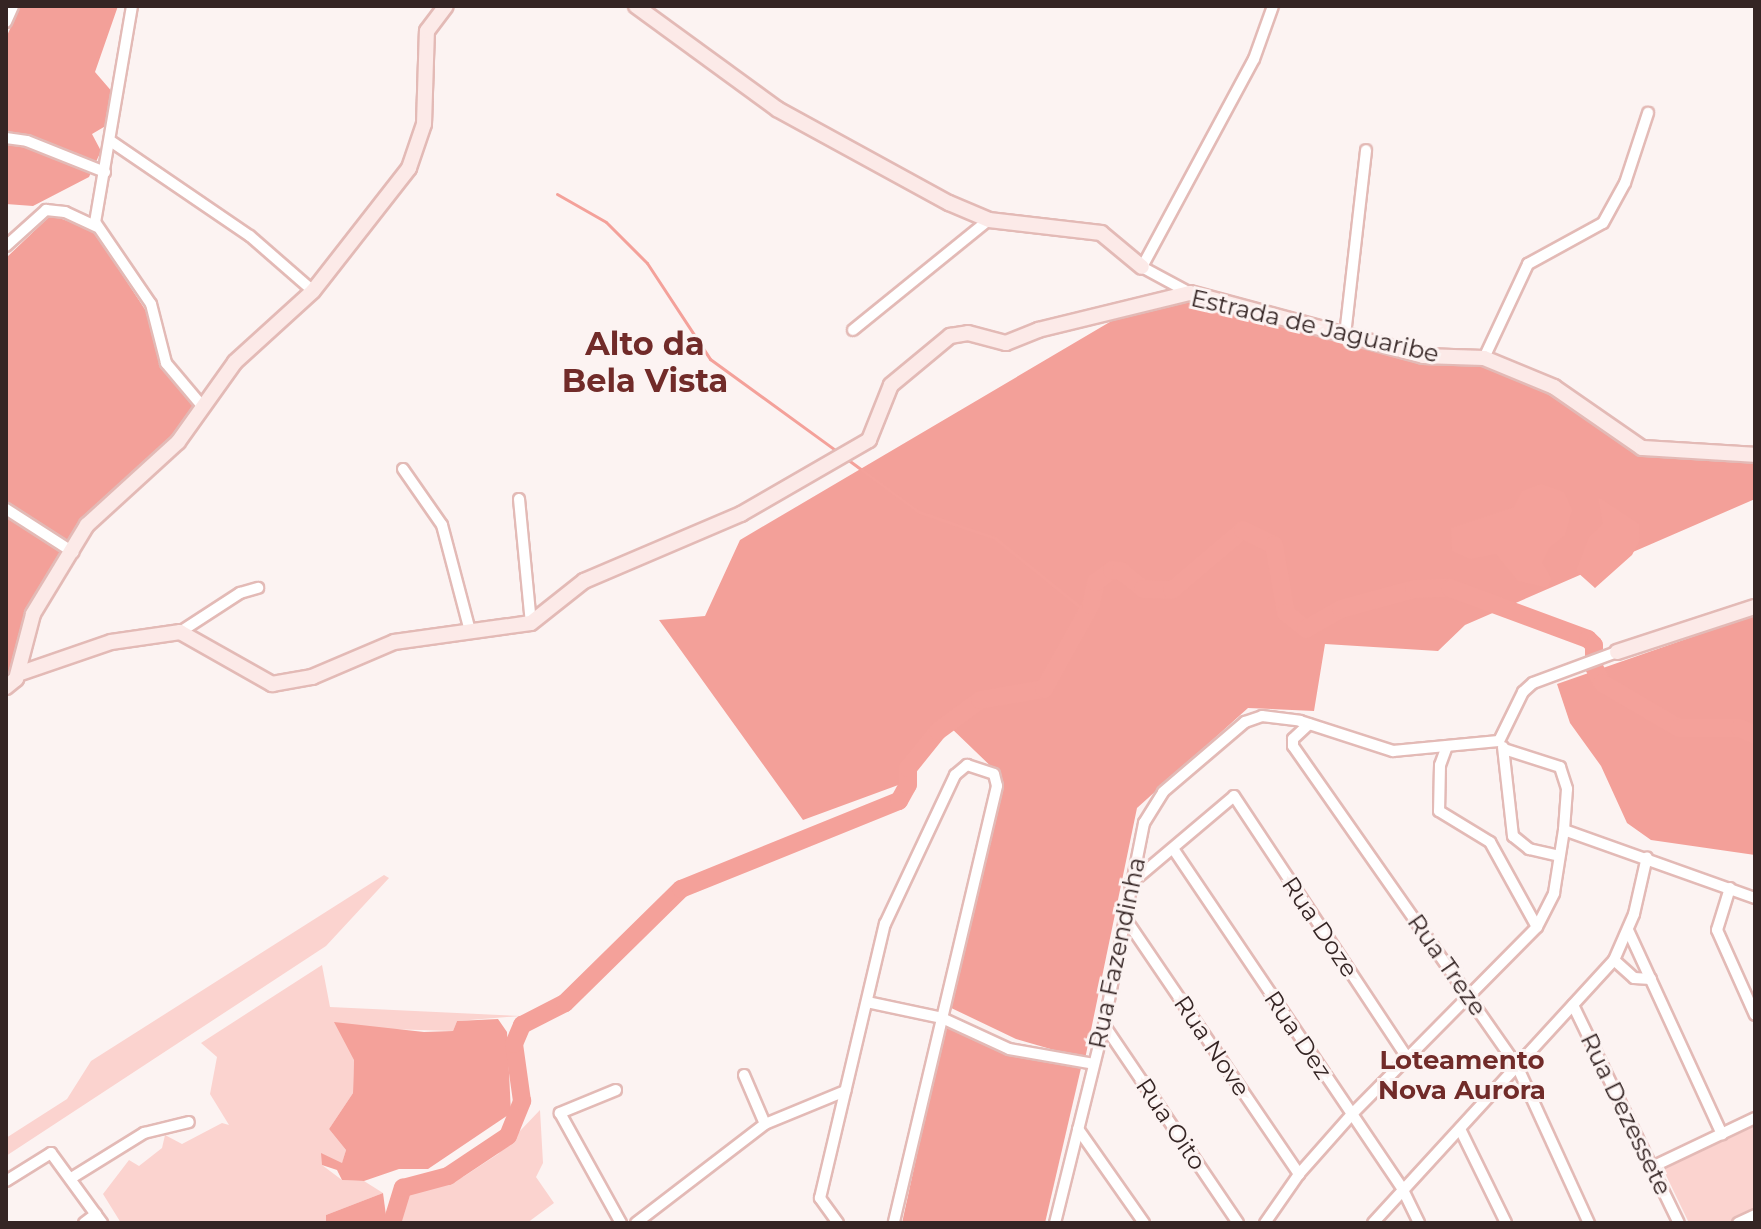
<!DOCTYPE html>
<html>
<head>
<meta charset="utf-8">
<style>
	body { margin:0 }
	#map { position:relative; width:1761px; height:1229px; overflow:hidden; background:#fcf3f2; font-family:Montserrat,sans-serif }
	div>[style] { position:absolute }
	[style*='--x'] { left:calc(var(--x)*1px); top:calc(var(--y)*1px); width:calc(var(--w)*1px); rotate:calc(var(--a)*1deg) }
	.green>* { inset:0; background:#fbd3cf }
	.forest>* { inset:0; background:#f3a099 }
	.water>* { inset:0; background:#f4a19a }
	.stream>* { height:3px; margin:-1.5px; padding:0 1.5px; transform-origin:1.5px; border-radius:1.5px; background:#f4a19a }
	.river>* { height:18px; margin:-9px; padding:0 9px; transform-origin:9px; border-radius:9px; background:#f4a19a }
	.roads { filter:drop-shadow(2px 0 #e3bab6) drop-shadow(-2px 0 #e3bab6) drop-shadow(0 2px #e3bab6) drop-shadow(0 -2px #e3bab6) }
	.street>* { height:10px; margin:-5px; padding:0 5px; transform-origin:5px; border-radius:5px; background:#fff }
	.secondary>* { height:14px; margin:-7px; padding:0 7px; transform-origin:7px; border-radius:7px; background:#fceae8 }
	span { translate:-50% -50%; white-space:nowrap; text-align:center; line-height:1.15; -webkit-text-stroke:6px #fcf3f2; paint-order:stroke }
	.street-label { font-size:24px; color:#352524 }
	.neighbourhood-label { font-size:26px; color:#712b29; font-weight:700 }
	.district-label { font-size:32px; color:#712b29; font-weight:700 }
	.frame { position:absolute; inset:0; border:8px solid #352524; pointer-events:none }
</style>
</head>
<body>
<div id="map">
	<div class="green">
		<i style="clip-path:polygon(384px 875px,389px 878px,326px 946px,6px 1156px,6px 1138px,67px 1099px,91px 1061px)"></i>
		<i style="clip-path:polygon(322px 965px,330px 1007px,521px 1016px,457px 1021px,453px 1031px,387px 1029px,354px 1060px,353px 1093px,329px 1129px,346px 1150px,342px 1164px,322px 1165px,342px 1180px,364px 1181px,383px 1193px,326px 1215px,326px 1223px,121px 1223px,103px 1194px,129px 1160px,139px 1166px,162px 1148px,165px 1135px,182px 1144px,222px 1123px,229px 1125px,210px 1094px,217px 1057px,201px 1043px)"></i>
		<i style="clip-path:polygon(540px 1110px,543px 1163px,536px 1177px,554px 1203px,527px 1223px,393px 1223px,401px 1196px,463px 1177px,498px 1154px)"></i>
		<i style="clip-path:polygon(1755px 1126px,1755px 1211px,1730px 1223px,1689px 1223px,1663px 1169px)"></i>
	</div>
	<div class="forest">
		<i style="clip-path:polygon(20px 6px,118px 6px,95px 72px,114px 94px,109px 124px,92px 134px,101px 151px,89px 177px,33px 206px,6px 204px,6px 38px)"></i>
		<i style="clip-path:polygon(51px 215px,93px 230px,148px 314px,161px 366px,200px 403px,170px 442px,101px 502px,36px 608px,17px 677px,6px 678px,6px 258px)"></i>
		<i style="clip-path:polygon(1183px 299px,1394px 354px,1480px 362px,1530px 379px,1614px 438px,1642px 450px,1755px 460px,1755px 499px,1465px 625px,1438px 651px,1325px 644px,1314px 711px,1248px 708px,1137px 808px,1085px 1059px,1016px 1039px,945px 1005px,1002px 777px,948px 725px,901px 784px,803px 820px,659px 620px,705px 616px,740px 540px,1120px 316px)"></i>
		<i style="clip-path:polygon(1755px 615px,1755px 855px,1651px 840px,1627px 823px,1601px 766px,1570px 723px,1557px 684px)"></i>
		<i style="clip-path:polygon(945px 1026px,1081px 1068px,1045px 1223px,902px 1223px)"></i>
	</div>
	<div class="water">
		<i style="clip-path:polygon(1541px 484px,1564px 492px,1572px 510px,1565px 535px,1549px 548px,1542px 562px,1551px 578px,1548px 588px,1518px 581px,1496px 554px,1470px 559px,1452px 551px,1451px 528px,1514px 507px,1522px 491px)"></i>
		<i style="clip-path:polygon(1598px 497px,1639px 524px,1640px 540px,1632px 555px,1595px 588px,1576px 571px,1589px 537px,1603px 524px)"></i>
		<i style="clip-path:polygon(498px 1019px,507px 1032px,511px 1113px,428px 1169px,399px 1169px,364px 1181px,342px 1180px,337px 1170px,322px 1165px,321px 1153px,342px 1163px,346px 1150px,329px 1129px,353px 1093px,354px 1060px,334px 1022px,424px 1032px,453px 1031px,457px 1021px)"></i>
		<i style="clip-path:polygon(383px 1193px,387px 1223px,326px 1223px,326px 1215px)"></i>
	</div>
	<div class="stream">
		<i style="--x:557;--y:194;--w:56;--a:29.7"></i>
		<i style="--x:606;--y:222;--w:58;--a:45"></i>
		<i style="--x:647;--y:263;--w:115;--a:56.7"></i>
		<i style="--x:710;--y:359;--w:158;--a:36"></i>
		<i style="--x:847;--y:459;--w:89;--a:36.4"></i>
		<i style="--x:919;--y:512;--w:80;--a:18.9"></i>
		<i style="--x:995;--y:538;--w:117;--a:39.1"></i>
	</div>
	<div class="river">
		<i style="--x:392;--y:1223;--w:37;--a:-73"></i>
		<i style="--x:403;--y:1188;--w:47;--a:-14.9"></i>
		<i style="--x:448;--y:1176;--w:72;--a:-33.7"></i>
		<i style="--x:508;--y:1136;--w:38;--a:-68"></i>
		<i style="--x:522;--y:1101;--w:58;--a:-98"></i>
		<i style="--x:514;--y:1044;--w:21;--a:-67"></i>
		<i style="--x:522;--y:1025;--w:48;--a:-27.1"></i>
		<i style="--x:565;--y:1003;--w:163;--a:-44.5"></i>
		<i style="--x:681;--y:889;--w:235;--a:-22"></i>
		<i style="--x:899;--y:801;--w:18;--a:-61"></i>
		<i style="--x:908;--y:785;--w:17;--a:-90"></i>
		<i style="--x:908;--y:768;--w:48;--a:-51"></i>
		<i style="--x:938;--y:731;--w:52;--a:-36.4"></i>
		<i style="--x:980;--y:700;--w:65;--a:-9.8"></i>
		<i style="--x:1044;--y:689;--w:96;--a:-60.8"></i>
		<i style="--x:1091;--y:605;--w:24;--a:-78"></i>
		<i style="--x:1096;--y:582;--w:20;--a:-37"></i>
		<i style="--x:1112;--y:570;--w:9;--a:6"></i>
		<i style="--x:1121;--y:571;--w:28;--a:39"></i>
		<i style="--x:1143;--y:589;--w:29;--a:2"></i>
		<i style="--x:1172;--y:590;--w:93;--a:-40.2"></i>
		<i style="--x:1243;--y:530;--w:34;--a:26"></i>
		<i style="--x:1274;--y:545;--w:69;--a:80"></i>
		<i style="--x:1286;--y:613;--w:26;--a:39"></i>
		<i style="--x:1306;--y:629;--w:40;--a:-29.7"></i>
		<i style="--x:1341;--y:609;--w:76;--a:-15.3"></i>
		<i style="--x:1414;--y:589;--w:36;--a:-2"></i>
		<i style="--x:1450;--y:588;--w:147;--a:20.3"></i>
		<i style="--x:1588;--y:639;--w:8;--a:45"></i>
		<i style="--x:1594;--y:645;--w:22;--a:90"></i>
		<i style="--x:1594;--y:667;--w:18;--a:63"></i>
		<i style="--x:1602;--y:683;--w:89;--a:30.3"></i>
		<i style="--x:1679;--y:728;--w:61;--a:0"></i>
		<i style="--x:1740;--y:728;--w:17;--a:25"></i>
	</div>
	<div class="roads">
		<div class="street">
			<i style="--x:132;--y:6;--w:219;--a:99.7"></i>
			<i style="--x:95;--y:222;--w:99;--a:55.7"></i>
			<i style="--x:151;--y:304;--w:61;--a:75.7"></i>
			<i style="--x:166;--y:363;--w:57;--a:49.9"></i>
			<i style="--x:6;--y:22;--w:17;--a:-66"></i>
			<i style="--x:6;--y:138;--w:21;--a:8"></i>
			<i style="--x:27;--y:141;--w:84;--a:21.7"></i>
			<i style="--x:112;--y:142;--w:167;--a:34.3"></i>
			<i style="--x:250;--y:236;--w:84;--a:41.1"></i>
			<i style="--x:6;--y:246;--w:54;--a:-42"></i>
			<i style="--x:46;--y:210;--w:19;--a:6"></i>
			<i style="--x:65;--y:212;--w:35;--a:25"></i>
			<i style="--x:1190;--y:293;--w:55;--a:-151.6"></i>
			<i style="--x:1142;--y:267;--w:236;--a:-61.7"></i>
			<i style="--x:1254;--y:59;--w:56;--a:-70.3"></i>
			<i style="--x:853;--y:330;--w:175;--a:-39"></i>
			<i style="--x:1345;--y:335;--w:186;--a:-83.5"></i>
			<i style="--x:1484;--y:358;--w:104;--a:-64.9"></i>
			<i style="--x:1528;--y:264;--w:85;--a:-28.7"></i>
			<i style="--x:1603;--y:223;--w:46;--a:-61.2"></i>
			<i style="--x:1625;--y:183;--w:74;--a:-71.8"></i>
			<i style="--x:403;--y:469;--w:68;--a:55.1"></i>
			<i style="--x:442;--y:525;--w:110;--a:75.2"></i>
			<i style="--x:519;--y:499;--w:125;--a:84.5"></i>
			<i style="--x:6;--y:509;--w:80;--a:32.7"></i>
			<i style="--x:180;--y:632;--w:72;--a:-33"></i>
			<i style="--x:240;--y:593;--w:19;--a:-16"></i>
			<i style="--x:1309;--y:724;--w:22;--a:137"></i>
			<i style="--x:1293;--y:739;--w:7;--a:90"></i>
			<i style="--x:1293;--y:746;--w:391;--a:55"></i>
			<i style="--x:1517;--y:1066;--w:173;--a:65.4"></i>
			<i style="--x:1447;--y:746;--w:20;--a:110"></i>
			<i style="--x:1440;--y:765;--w:46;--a:91.2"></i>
			<i style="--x:1439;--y:811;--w:60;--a:31.3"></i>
			<i style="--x:1490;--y:842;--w:97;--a:61.1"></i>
			<i style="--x:1503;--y:747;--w:90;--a:83.6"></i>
			<i style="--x:1513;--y:836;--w:21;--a:39"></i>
			<i style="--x:1529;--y:849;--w:31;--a:13"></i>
			<i style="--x:1504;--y:749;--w:59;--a:17.8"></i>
			<i style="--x:1560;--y:767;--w:23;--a:72"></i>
			<i style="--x:1567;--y:789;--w:41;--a:94.2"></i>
			<i style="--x:1564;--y:830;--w:203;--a:19.6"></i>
			<i style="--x:1174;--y:850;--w:410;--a:56"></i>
			<i style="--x:1403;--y:1190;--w:37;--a:64"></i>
			<i style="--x:1130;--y:884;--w:136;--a:-40.2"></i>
			<i style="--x:1234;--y:796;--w:313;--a:56.5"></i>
			<i style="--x:1730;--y:888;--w:44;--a:107.2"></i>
			<i style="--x:1717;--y:930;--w:93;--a:65.9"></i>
			<i style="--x:1125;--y:918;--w:310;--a:55.8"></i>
			<i style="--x:1628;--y:930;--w:225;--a:65.3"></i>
			<i style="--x:1614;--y:960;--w:27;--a:42"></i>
			<i style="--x:1634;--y:978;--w:17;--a:3"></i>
			<i style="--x:867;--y:1002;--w:77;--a:12"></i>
			<i style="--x:942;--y:1018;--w:74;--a:24.8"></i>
			<i style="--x:1009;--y:1049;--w:86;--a:10"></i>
			<i style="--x:1573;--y:1005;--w:242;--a:64.1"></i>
			<i style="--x:1104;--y:1025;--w:239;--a:55.9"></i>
			<i style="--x:744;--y:1075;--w:53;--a:66.8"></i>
			<i style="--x:616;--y:1090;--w:61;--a:157.7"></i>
			<i style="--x:560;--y:1113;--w:126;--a:61"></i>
			<i style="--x:1078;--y:1129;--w:115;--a:54.9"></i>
			<i style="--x:1460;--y:1129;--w:105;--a:63.9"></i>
			<i style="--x:1652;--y:1167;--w:114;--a:-25.4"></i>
			<i style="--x:73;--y:1177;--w:84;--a:-31.8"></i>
			<i style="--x:144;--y:1133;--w:46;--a:-13.7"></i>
			<i style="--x:6;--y:1181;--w:53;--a:-31.9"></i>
			<i style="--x:51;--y:1153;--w:87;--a:53.9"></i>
			<i style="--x:84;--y:1223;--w:15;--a:-37"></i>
			<i style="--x:636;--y:1223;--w:163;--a:-37.5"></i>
			<i style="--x:765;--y:1124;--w:87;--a:-22.4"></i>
			<i style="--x:838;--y:1223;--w:31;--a:-126"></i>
			<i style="--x:820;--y:1198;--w:282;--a:-76.7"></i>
			<i style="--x:885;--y:924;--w:165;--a:-64.8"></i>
			<i style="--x:955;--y:775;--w:16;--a:-40"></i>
			<i style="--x:967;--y:765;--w:28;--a:18"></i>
			<i style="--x:994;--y:774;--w:12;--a:76"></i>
			<i style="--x:997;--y:786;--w:449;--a:103.3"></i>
			<i style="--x:1055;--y:1223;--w:204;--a:-76.1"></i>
			<i style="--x:1104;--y:1025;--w:206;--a:-78.8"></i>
			<i style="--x:1144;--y:823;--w:36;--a:-58"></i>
			<i style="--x:1163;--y:792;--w:108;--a:-40.5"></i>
			<i style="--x:1245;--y:722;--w:18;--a:-19"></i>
			<i style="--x:1262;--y:716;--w:38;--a:7"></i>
			<i style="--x:1300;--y:721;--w:98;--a:17.9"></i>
			<i style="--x:1393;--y:751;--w:106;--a:-5.4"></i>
			<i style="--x:1499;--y:741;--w:55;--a:-63.9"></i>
			<i style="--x:1523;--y:692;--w:13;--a:-42"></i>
			<i style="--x:1533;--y:683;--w:90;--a:-20.3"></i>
			<i style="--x:1265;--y:1223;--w:60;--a:-55.2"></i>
			<i style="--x:1299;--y:1174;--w:80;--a:-48.5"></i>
			<i style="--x:1352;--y:1114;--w:263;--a:-45.3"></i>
			<i style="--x:1537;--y:927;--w:38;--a:-63"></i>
			<i style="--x:1554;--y:893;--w:64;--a:-81"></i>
			<i style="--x:1373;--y:1223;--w:357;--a:-47.5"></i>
			<i style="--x:1614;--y:960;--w:50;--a:-66.5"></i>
			<i style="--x:1634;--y:914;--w:58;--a:-77.2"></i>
			<i style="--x:1738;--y:1223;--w:19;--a:-25"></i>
		</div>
		<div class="secondary">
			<i style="--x:636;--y:6;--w:175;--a:36.1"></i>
			<i style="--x:777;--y:109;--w:196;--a:28.7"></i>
			<i style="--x:949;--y:203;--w:43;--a:23"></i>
			<i style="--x:989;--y:220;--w:113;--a:6.6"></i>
			<i style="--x:1101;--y:233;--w:53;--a:39.7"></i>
			<i style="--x:1617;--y:652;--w:145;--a:-18.1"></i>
			<i style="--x:18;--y:674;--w:98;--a:-19"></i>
			<i style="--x:111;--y:642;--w:70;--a:-8.2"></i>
			<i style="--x:180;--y:632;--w:106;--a:29.5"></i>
			<i style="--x:272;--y:684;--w:41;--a:-9.9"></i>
			<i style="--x:312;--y:677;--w:89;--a:-23.1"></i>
			<i style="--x:394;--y:642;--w:138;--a:-7.9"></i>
			<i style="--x:531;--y:623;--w:68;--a:-38.4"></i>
			<i style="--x:584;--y:581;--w:171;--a:-23.1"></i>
			<i style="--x:741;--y:514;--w:148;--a:-30"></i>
			<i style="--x:869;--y:440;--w:59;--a:-68.2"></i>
			<i style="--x:891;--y:385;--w:77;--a:-39.7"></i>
			<i style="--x:950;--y:336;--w:18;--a:-9"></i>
			<i style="--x:968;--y:333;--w:39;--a:15"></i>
			<i style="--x:1006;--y:343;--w:35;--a:-22"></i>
			<i style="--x:1038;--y:330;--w:156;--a:-13.7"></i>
			<i style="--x:1190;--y:293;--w:241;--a:15.1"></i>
			<i style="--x:1423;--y:356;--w:61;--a:1.9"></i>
			<i style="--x:1484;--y:358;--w:76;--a:22.5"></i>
			<i style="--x:1554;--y:387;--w:107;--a:34.7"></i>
			<i style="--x:1642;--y:448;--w:113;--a:3.5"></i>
			<i style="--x:6;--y:687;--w:13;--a:-39"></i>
			<i style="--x:16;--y:679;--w:67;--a:-75.3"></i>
			<i style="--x:33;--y:614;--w:104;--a:-58.8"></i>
			<i style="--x:87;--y:525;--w:123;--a:-42.4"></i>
			<i style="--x:178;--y:442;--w:98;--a:-54.5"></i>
			<i style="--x:235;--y:362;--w:105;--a:-42.3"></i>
			<i style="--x:313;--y:291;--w:156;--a:-52"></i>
			<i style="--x:409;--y:168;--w:46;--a:-71.2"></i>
			<i style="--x:424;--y:124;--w:93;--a:-88.2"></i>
			<i style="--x:427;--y:31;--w:31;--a:-53"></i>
		</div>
	</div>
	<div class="street-label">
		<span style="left:1315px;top:326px;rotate:13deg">Estrada de Jaguaribe</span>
		<span style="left:1320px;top:927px;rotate:56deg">Rua Doze</span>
		<span style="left:1117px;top:953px;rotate:-78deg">Rua Fazendinha</span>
		<span style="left:1447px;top:965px;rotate:55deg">Rua Treze</span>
		<span style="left:1298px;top:1035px;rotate:56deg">Rua Dez</span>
		<span style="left:1212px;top:1046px;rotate:56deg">Rua Nove</span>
		<span style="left:1626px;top:1114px;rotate:64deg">Rua Dezessete</span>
		<span style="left:1171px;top:1124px;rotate:56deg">Rua Oito</span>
	</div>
	<div class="neighbourhood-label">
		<span style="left:1462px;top:1076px">Loteamento<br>Nova Aurora</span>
	</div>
	<div class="district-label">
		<span style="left:645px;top:363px">Alto da<br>Bela Vista</span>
	</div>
	<div class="frame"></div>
</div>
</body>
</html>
